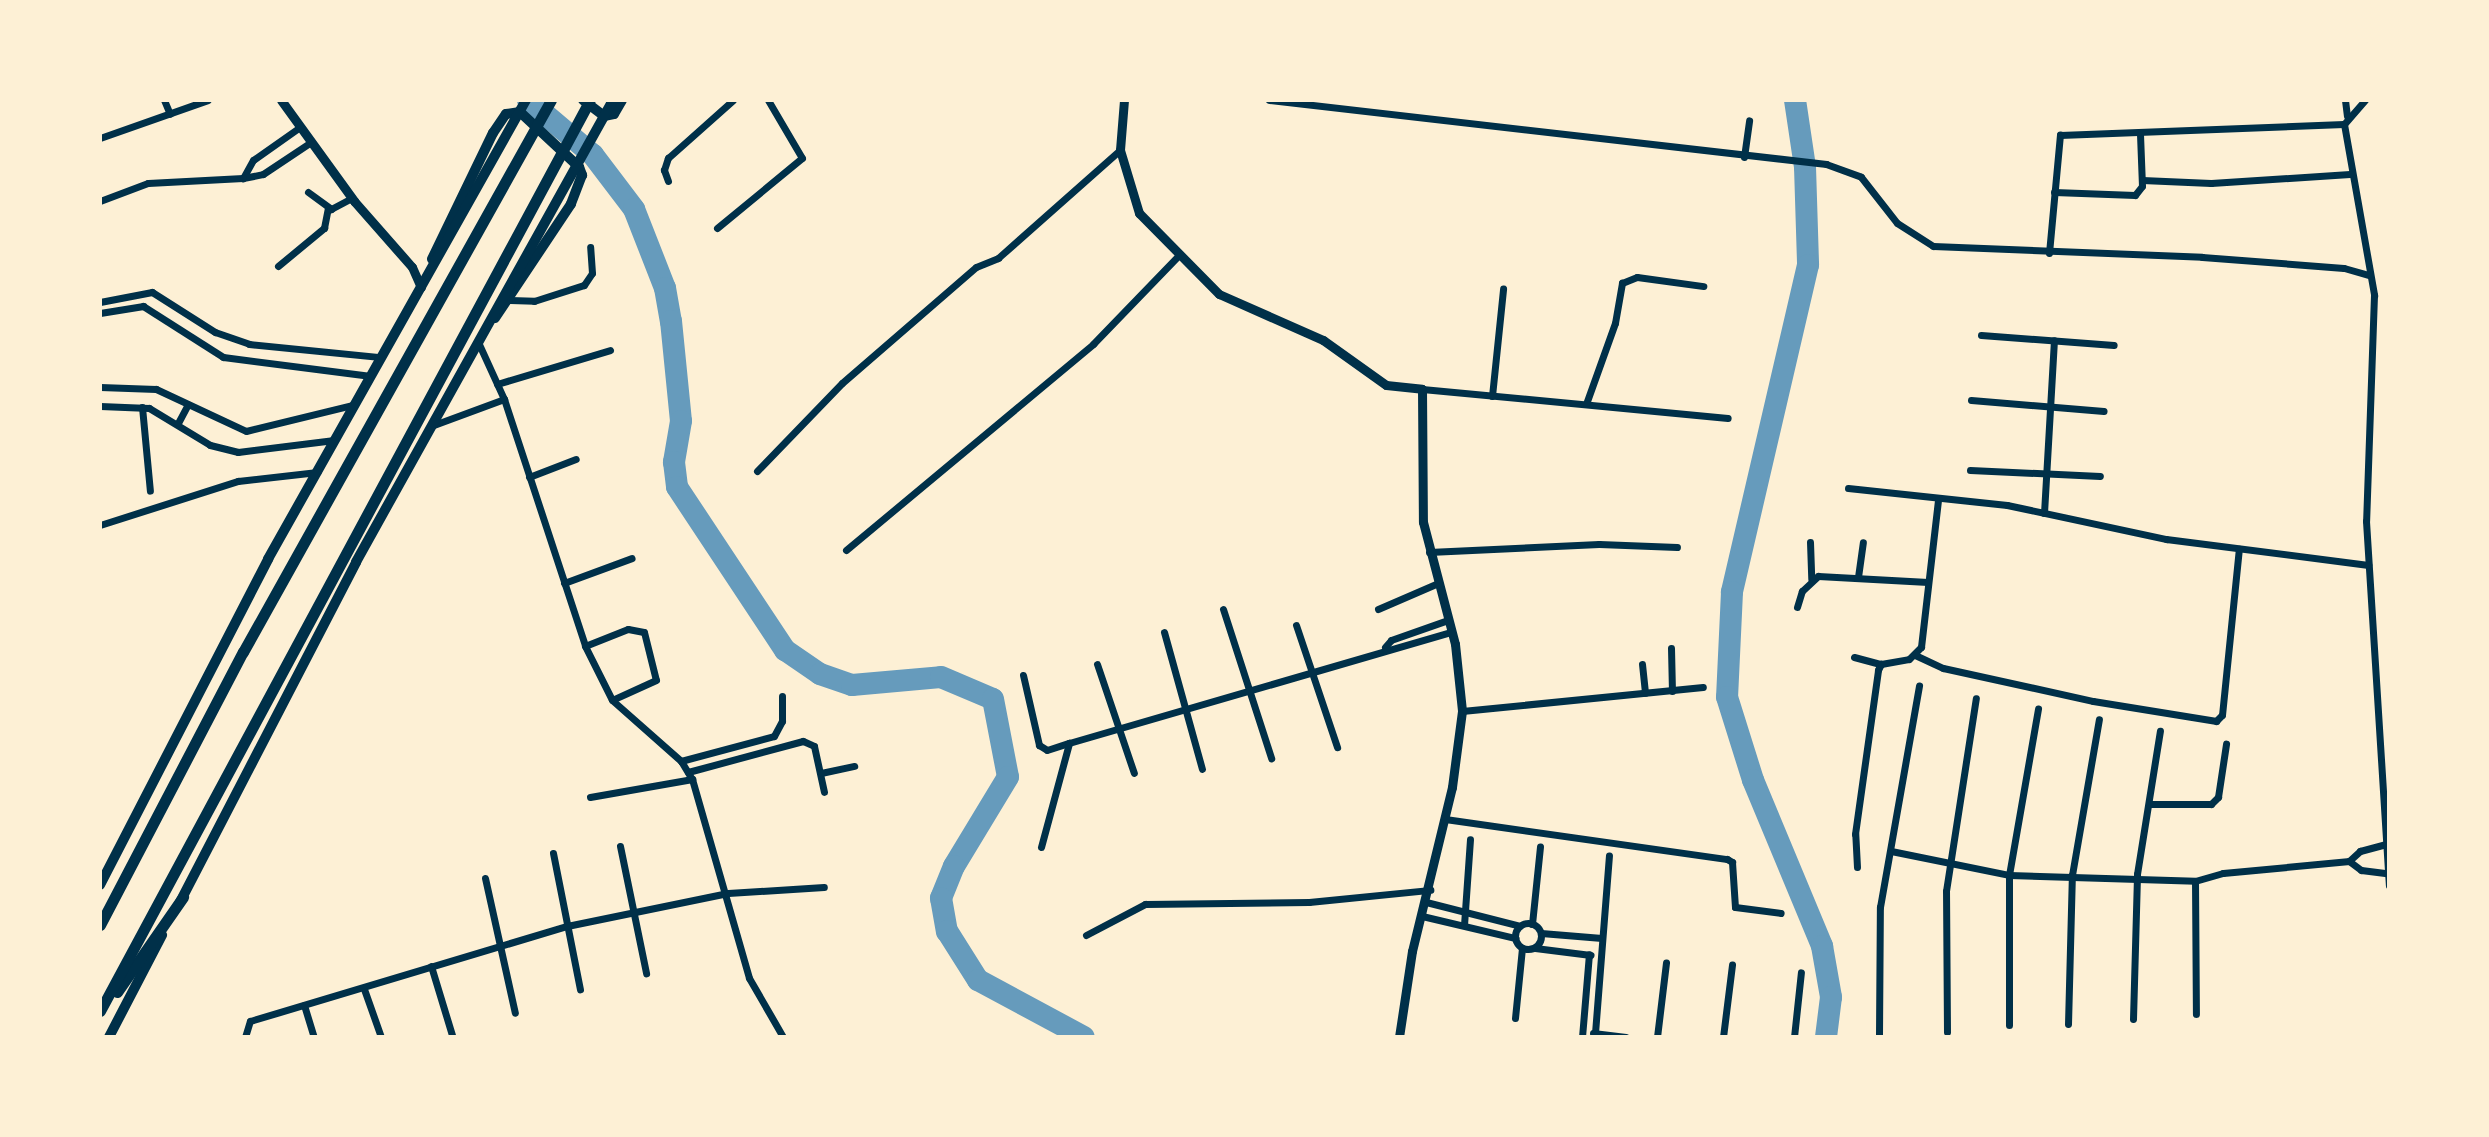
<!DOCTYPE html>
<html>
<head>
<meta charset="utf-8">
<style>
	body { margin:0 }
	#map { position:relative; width:2489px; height:1137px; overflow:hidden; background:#fdf0d5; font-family:"Alegreya Sans",sans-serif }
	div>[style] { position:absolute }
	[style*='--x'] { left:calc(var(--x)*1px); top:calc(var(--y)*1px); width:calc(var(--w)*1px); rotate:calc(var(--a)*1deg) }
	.river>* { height:22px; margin:-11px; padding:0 11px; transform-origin:11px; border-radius:11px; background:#669bbc }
	.minor>* { height:7px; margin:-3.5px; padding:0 3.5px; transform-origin:3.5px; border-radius:3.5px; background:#003049 }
	.minor>.ring { margin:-3.5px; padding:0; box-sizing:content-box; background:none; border:7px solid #003049; border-radius:50% }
	.tertiary>* { height:9px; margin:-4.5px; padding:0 4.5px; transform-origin:4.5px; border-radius:4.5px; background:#003049 }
	.secondary>* { height:10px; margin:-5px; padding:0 5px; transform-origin:5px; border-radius:5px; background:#003049 }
	.primary>* { height:11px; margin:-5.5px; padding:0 5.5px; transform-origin:5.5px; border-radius:5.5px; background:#003049 }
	span { translate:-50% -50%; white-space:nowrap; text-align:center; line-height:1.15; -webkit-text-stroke:6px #fdf0d5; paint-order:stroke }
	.frame { position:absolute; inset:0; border:102px solid #fdf0d5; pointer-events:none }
</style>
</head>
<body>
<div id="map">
	<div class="river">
		<i style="--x:528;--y:100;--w:85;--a:40.2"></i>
		<i style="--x:593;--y:155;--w:68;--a:52.8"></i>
		<i style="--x:634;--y:209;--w:85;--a:68.6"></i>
		<i style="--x:665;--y:288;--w:34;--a:80"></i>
		<i style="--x:671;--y:321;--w:100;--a:84.3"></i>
		<i style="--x:681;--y:421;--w:42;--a:99.7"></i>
		<i style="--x:674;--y:462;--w:25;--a:83"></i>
		<i style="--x:677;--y:487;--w:196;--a:56.5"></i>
		<i style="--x:785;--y:650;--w:42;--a:34.4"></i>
		<i style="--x:820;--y:674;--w:34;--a:19"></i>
		<i style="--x:852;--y:685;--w:89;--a:-5.1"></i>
		<i style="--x:941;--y:677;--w:56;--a:22.9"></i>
		<i style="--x:993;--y:699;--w:79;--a:79.1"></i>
		<i style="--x:1008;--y:777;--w:104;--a:121.2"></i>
		<i style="--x:954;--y:866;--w:35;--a:112"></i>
		<i style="--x:941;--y:898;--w:34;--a:80"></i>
		<i style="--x:947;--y:931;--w:58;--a:57.7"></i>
		<i style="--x:978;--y:980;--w:120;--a:28.3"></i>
		<i style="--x:1795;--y:100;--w:68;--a:81.5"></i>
		<i style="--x:1805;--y:167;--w:98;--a:88.2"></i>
		<i style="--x:1808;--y:265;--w:336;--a:103.1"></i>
		<i style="--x:1732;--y:592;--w:105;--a:92.7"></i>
		<i style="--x:1727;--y:697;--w:87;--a:72.6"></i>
		<i style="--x:1753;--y:780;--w:180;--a:67.4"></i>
		<i style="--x:1822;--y:946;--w:52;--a:80"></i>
		<i style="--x:1831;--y:997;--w:40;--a:97.1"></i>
	</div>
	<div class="minor">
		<i style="--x:164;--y:100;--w:15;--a:67"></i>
		<i style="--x:1269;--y:100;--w:561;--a:6.55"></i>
		<i style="--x:1826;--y:164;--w:37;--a:20"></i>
		<i style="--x:1861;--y:177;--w:58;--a:52"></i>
		<i style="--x:1897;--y:223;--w:43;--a:32.6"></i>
		<i style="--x:1933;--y:246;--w:269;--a:2.3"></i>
		<i style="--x:2202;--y:257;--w:142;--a:4.4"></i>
		<i style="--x:2344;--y:268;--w:26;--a:16"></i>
		<i style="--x:2345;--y:100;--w:16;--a:83"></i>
		<i style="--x:2365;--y:100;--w:32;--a:131"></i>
		<i style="--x:2344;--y:124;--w:174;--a:80"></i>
		<i style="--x:2374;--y:295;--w:226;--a:92"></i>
		<i style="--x:2366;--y:521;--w:365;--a:86.4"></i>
		<i style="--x:300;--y:127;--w:57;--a:144.9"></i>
		<i style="--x:253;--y:160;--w:21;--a:119"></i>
		<i style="--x:243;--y:178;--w:20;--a:-11"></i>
		<i style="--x:263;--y:174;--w:58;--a:-33.7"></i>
		<i style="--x:100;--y:138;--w:114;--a:-19.4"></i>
		<i style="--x:1744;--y:157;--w:37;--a:-82"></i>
		<i style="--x:2142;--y:180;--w:69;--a:2.5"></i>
		<i style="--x:2211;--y:183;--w:139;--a:-3.7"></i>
		<i style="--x:668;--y:181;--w:12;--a:-110"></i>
		<i style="--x:664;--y:170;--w:13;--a:-72"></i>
		<i style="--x:668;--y:158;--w:87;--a:-41.7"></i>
		<i style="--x:308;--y:192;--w:29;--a:36"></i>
		<i style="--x:331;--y:209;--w:24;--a:-28"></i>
		<i style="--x:2054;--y:192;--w:81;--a:2.1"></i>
		<i style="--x:2135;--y:195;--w:11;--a:-52"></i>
		<i style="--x:2142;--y:186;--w:53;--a:-92.2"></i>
		<i style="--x:100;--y:201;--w:51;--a:-20.6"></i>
		<i style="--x:148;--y:183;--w:95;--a:-3"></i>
		<i style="--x:717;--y:228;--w:110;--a:-39.5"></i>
		<i style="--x:802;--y:158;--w:67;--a:-120.4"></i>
		<i style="--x:2049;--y:253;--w:119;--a:-84.7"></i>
		<i style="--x:2060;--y:135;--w:284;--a:-2.2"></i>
		<i style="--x:278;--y:266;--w:60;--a:-39.6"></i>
		<i style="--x:324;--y:228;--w:20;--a:-79"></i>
		<i style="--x:510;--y:300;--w:24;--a:2"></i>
		<i style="--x:534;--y:301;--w:52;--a:-17.7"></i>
		<i style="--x:584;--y:285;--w:14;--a:-56"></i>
		<i style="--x:592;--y:273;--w:26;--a:-94"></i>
		<i style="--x:100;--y:302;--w:53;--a:-10.9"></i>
		<i style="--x:152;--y:292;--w:75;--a:32.4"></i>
		<i style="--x:215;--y:332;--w:36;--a:19"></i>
		<i style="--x:249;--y:344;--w:132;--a:5.7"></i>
		<i style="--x:100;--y:313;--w:44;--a:-9.2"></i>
		<i style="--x:143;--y:306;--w:95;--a:32.5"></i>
		<i style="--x:223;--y:357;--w:149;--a:7.3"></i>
		<i style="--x:1981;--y:335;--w:133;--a:4.3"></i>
		<i style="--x:478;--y:342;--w:63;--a:65.5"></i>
		<i style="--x:504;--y:399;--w:260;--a:71.8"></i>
		<i style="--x:585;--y:646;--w:60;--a:63.4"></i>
		<i style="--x:612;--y:700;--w:92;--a:41.5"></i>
		<i style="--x:681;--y:761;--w:21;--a:59"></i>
		<i style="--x:692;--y:779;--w:207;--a:74"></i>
		<i style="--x:749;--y:978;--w:68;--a:60"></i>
		<i style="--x:497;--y:384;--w:118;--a:-16.7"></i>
		<i style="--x:100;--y:387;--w:56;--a:2"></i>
		<i style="--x:156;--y:389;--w:99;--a:25"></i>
		<i style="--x:246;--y:431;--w:110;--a:-13.7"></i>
		<i style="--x:1422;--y:389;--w:307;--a:5.4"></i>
		<i style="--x:1492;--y:396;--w:108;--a:-84.1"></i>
		<i style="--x:1971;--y:400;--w:133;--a:4.7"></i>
		<i style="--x:1586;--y:404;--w:86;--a:-70.3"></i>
		<i style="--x:1615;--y:323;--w:41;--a:-80.1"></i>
		<i style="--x:1622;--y:283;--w:16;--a:-22"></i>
		<i style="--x:1637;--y:277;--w:67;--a:7.8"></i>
		<i style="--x:100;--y:406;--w:49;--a:2.3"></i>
		<i style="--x:149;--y:408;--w:71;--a:31.2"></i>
		<i style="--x:210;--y:445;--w:29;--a:14"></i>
		<i style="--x:238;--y:452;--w:97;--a:-7.1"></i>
		<i style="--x:142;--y:407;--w:84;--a:84.6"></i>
		<i style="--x:178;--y:423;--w:21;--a:-62"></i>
		<i style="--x:431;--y:426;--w:78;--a:-20.3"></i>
		<i style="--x:1970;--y:470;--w:130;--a:2.6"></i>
		<i style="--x:757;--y:471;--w:122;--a:-46"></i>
		<i style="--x:842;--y:383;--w:177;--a:-40.9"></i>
		<i style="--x:976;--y:267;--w:24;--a:-22"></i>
		<i style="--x:998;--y:258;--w:163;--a:-41.5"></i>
		<i style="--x:529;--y:477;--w:50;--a:-21"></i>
		<i style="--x:1848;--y:488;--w:160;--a:6.1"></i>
		<i style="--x:2007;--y:505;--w:163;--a:12.1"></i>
		<i style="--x:2166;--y:539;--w:204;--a:7.3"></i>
		<i style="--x:2044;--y:513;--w:173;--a:-86.7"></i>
		<i style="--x:100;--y:525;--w:145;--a:-17.7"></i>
		<i style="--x:238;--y:481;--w:80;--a:-6.5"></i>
		<i style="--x:1810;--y:542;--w:37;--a:88"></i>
		<i style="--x:846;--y:550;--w:322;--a:-39.8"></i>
		<i style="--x:1093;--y:344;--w:124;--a:-46"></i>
		<i style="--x:1429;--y:552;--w:170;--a:-2.7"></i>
		<i style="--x:1599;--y:544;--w:78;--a:2.2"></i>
		<i style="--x:1858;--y:577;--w:35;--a:-82"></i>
		<i style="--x:564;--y:583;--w:72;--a:-20.2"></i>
		<i style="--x:1797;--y:607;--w:17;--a:-73"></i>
		<i style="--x:1802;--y:591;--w:22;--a:-43"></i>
		<i style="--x:1818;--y:576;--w:110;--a:3.1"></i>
		<i style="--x:1223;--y:609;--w:157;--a:72.1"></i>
		<i style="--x:1378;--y:609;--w:63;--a:-23.3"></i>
		<i style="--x:1296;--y:625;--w:129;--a:71.4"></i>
		<i style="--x:1164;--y:632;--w:142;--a:74.5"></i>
		<i style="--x:585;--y:646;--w:46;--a:-21.6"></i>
		<i style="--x:628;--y:629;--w:16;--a:11"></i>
		<i style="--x:644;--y:632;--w:49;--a:76"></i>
		<i style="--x:656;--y:680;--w:48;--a:155.6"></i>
		<i style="--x:1385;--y:647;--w:9;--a:-49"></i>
		<i style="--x:1391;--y:640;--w:60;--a:-19.3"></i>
		<i style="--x:1671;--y:648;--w:43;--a:88.7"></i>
		<i style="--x:1915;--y:655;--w:31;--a:25"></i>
		<i style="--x:1943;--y:668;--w:154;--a:12.4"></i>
		<i style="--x:2093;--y:701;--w:125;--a:9.2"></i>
		<i style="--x:2216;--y:721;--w:8;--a:-45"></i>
		<i style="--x:2222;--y:715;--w:167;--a:-84.2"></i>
		<i style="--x:1854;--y:657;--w:28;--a:15"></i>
		<i style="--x:1097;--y:664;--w:115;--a:71.3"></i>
		<i style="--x:1642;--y:664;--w:29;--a:84"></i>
		<i style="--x:1023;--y:675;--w:72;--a:77.1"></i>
		<i style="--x:1039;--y:745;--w:9;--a:32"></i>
		<i style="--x:1047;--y:750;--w:23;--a:-18"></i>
		<i style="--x:1462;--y:711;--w:242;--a:-5.7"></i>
		<i style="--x:681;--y:761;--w:96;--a:-15"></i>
		<i style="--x:774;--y:736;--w:17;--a:-62"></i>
		<i style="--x:782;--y:721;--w:25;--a:-90"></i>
		<i style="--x:688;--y:772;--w:119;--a:-15.1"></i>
		<i style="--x:803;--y:741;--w:12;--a:24"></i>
		<i style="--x:814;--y:746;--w:47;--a:77.7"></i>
		<i style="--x:821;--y:773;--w:34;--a:-12"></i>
		<i style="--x:590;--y:797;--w:104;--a:-10"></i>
		<i style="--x:2149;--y:804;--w:62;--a:0"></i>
		<i style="--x:2211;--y:804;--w:10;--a:-45"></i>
		<i style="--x:2218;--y:797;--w:54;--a:-81.4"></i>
		<i style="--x:1445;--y:819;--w:285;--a:8.1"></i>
		<i style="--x:1727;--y:859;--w:6;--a:31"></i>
		<i style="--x:1732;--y:862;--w:45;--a:86.2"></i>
		<i style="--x:1735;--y:907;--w:46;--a:7.4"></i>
		<i style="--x:620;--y:846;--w:130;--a:78.4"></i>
		<i style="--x:1041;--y:847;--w:108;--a:-74.9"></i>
		<i style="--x:1069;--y:743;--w:398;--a:-16.2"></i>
		<i style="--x:1891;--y:851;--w:120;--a:11.5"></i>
		<i style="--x:2009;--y:875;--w:186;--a:1.8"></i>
		<i style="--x:2195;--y:881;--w:29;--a:-16"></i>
		<i style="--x:2223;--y:873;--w:127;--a:-5.4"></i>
		<i style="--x:2349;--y:861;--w:15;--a:-42"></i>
		<i style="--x:2360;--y:851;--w:28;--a:-15"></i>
		<i style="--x:553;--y:853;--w:139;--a:78.8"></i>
		<i style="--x:2349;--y:861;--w:15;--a:37"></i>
		<i style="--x:2361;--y:870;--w:26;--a:7"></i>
		<i style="--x:1857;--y:867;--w:33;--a:-93"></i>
		<i style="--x:1855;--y:834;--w:166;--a:-82"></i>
		<i style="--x:1878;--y:670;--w:7;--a:-63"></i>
		<i style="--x:1881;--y:664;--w:28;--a:-10"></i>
		<i style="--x:1909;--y:659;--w:17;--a:-45"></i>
		<i style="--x:1921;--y:647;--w:149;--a:-83.4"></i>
		<i style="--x:485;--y:878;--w:138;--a:77.5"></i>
		<i style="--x:2195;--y:881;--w:133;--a:89.6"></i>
		<i style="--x:1426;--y:902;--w:97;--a:14.3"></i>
		<i style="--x:1422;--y:916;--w:96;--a:13.3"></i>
		<i class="ring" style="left:1515px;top:923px;width:19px;height:19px"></i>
		<i style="--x:1532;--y:924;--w:78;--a:-84.1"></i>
		<i style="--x:1464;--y:925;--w:86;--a:-86"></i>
		<i style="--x:1541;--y:933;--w:61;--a:4.7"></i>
		<i style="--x:1086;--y:935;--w:67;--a:-27.7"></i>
		<i style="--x:1145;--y:904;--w:164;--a:-0.7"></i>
		<i style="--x:1309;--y:902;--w:122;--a:-5.7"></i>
		<i style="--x:1535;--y:948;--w:56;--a:7.1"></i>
		<i style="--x:431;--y:966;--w:72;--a:73.1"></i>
		<i style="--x:364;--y:989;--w:51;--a:70.5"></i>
		<i style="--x:304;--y:1005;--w:34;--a:73"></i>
		<i style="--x:1515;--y:1018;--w:70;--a:-84.3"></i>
		<i style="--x:2133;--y:1019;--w:145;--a:-88.4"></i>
		<i style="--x:2137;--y:874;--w:145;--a:-80.9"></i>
		<i style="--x:2068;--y:1024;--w:149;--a:-88.5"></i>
		<i style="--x:2072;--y:875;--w:158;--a:-80.2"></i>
		<i style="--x:2009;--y:1025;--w:150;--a:-90"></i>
		<i style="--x:2009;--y:875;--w:169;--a:-80.1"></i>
		<i style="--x:1947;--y:1032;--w:141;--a:-90.4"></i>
		<i style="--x:1946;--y:891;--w:195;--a:-81.2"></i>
		<i style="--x:1593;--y:1033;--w:33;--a:7"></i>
		<i style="--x:1595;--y:1033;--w:178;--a:-85.5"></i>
		<i style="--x:1879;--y:1035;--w:128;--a:-89.6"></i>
		<i style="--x:1880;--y:907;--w:225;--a:-80"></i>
		<i style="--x:245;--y:1037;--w:17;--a:-73"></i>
		<i style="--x:250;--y:1021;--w:331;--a:-16.7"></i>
		<i style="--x:567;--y:926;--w:164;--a:-11.6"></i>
		<i style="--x:728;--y:893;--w:96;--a:-3.6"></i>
		<i style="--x:1582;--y:1037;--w:83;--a:-85.2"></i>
		<i style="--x:1657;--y:1037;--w:75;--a:-83.1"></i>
		<i style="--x:1723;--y:1037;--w:73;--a:-82.9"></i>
		<i style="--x:1794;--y:1037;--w:65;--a:-83.9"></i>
	</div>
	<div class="tertiary">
		<i style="--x:281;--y:100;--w:125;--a:54.1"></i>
		<i style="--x:354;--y:201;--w:88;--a:48.7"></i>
		<i style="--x:412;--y:267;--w:22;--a:66"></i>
		<i style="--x:1124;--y:100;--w:50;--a:94.6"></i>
		<i style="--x:1120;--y:150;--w:66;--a:73.2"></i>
		<i style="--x:1139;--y:213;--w:114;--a:45.4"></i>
		<i style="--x:1219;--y:294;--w:114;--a:23.9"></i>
		<i style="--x:1323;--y:340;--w:77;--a:35.5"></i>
		<i style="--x:1386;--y:385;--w:36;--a:6"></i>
		<i style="--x:1422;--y:389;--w:133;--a:89.6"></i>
		<i style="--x:1423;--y:522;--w:126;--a:75.3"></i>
		<i style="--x:1455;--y:644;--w:67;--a:84"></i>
		<i style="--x:1462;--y:711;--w:77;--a:97.5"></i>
		<i style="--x:1452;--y:787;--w:169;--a:103.7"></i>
		<i style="--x:1412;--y:951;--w:87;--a:98.6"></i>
	</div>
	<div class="secondary">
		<i style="--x:583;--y:100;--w:26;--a:37"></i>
		<i style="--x:604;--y:116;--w:10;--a:-11"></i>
		<i style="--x:614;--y:114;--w:16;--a:-60"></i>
		<i style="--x:432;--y:259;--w:140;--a:-64.2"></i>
		<i style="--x:493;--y:133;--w:23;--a:-56"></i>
		<i style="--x:506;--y:114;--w:14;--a:-8"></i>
		<i style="--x:520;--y:112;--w:81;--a:43"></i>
		<i style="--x:579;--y:167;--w:9;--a:69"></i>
		<i style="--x:582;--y:175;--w:31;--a:111"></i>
		<i style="--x:571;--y:204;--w:137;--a:123.7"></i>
		<i style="--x:100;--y:885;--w:367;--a:-62.7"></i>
		<i style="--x:268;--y:559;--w:527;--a:-60.66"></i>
		<i style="--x:179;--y:904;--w:385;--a:-62.6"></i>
		<i style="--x:356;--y:562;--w:529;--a:-60.91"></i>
		<i style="--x:109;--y:1037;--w:115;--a:-62.5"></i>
	</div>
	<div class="primary">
		<i style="--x:100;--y:925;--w:308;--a:-62.4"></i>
		<i style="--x:243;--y:652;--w:632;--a:-60.84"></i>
		<i style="--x:117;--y:992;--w:116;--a:-55.2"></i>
		<i style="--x:100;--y:1011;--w:1034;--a:-61.73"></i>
	</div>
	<div class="frame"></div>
</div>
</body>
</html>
